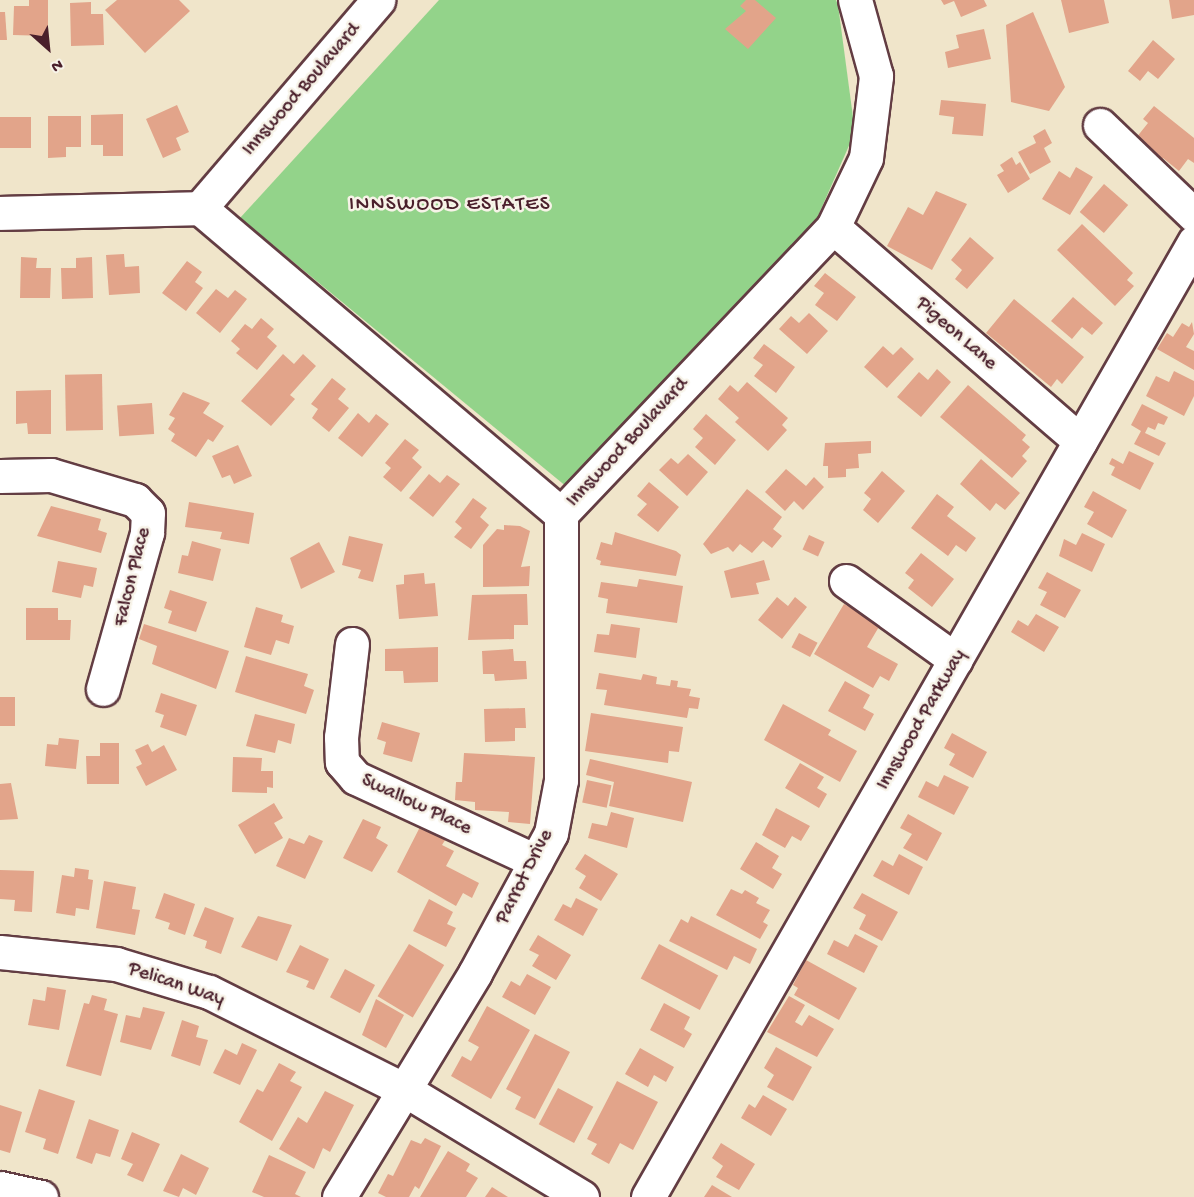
<!DOCTYPE html>
<html>
<head>
<meta charset="utf-8">
<style>
	body { margin:0 }
	#map { position:relative; width:1194px; height:1197px; overflow:hidden; background:#f0e5ca; font-family:"Gochi Hand",sans-serif }
	div>[style] { position:absolute }
	[style*='--x'] { left:calc(var(--x)*1px); top:calc(var(--y)*1px); width:calc(var(--w)*1px); rotate:calc(var(--a)*1deg) }
	.green>* { inset:0; background:#93d38a }
	.building>* { inset:0; background:#e2a48a; transform-origin:0 0 }
	.roads { filter:drop-shadow(2px 0 #633d43) drop-shadow(-2px 0 #633d43) drop-shadow(0 2px #633d43) drop-shadow(0 -2px #633d43) }
	.minor>* { height:33px; margin:-16.5px; padding:0 16.5px; transform-origin:16.5px; border-radius:16.5px; background:#fff }
	span { translate:-50% -50%; white-space:nowrap; text-align:center; line-height:1.15; -webkit-text-stroke:5px #f7f3e8; paint-order:stroke }
	.street-label { font-size:20px; color:#4a1f2b }
	.neighbourhood-label { font-size:21px; color:#4a1f2b; letter-spacing:1.5px }
	.north { position:absolute; left:18px; top:18px; width:60px; height:60px; -webkit-text-stroke:4px #f7f3e8; paint-order:stroke; rotate:153deg; font-size:16px; font-weight:700; line-height:24px; text-align:center; color:#4a1f2b }
	.north::after { content:''; display:block; margin:auto; width:21px; height:27px; background:#4a1f2b; clip-path:polygon(50% 0,100% 100%,50% 72%,0 100%) }
</style>
</head>
<body>
<div id="map">
	<div class="green">
		<i style="clip-path:polygon(439px 0,836px 0,838px 5px,855px 132px,814px 225px,573px 492px,240px 218px)"></i>
	</div>
	<div class="building">
		<i style="clip-path:polygon(29px 0,48px 0,48px 36px,13px 35px,14px 6px,29px 6px)"></i>
		<i style="clip-path:polygon(117px 0,179px 0,190px 11px,145px 53px,105px 10px)"></i>
		<i style="clip-path:polygon(746px 0,755px 0,776px 18px,748px 49px,725px 29px,746px 11px,740px 6px)"></i>
		<i style="clip-path:polygon(941px 0,984px 0,987px 6px,961px 17px,954px 1px,944px 5px)"></i>
		<i style="clip-path:polygon(1061px 0,1104px 0,1109px 23px,1069px 33px)"></i>
		<i style="clip-path:polygon(1169px 0,1194px 0,1194px 15px,1172px 19px)"></i>
		<i style="clip-path:polygon(91px 2px,91px 14px,103px 14px,104px 45px,71px 46px,70px 3px)"></i>
		<i style="clip-path:polygon(0 12px,5px 12px,7px 40px,0 40px)"></i>
		<i style="clip-path:polygon(1033px 12px,1065px 87px,1049px 111px,1011px 102px,1006px 25px)"></i>
		<i style="clip-path:polygon(984px 29px,991px 59px,948px 68px,945px 52px,959px 48px,956px 35px)"></i>
		<i style="clip-path:polygon(1153px 40px,1175px 59px,1158px 79px,1148px 71px,1140px 81px,1128px 71px)"></i>
		<i style="clip-path:polygon(941px 100px,986px 104px,983px 136px,952px 134px,954px 117px,939px 115px)"></i>
		<i style="clip-path:polygon(177px 105px,189px 132px,176px 138px,181px 150px,163px 158px,146px 119px)"></i>
		<i style="clip-path:polygon(1154px 106px,1194px 138px,1194px 163px,1188px 159px,1179px 171px,1163px 158px,1159px 163px,1145px 152px,1148px 148px,1136px 138px,1148px 123px,1143px 119px)"></i>
		<i style="clip-path:polygon(123px 114px,123px 156px,103px 156px,103px 145px,91px 145px,91px 115px)"></i>
		<i style="clip-path:polygon(48px 116px,81px 116px,81px 147px,66px 147px,66px 157px,48px 158px)"></i>
		<i style="left:0;top:117px;width:31px;height:31px"></i>
		<i style="clip-path:polygon(1045px 129px,1052px 143px,1044px 148px,1051px 162px,1030px 174px,1018px 152px,1036px 143px,1033px 136px)"></i>
		<i style="clip-path:polygon(1012px 157px,1016px 165px,1020px 162px,1030px 179px,1008px 193px,997px 175px,1004px 171px,1000px 165px)"></i>
		<i style="clip-path:polygon(1076px 167px,1093px 177px,1070px 215px,1042px 199px,1059px 171px,1070px 178px)"></i>
		<i style="left:1104px;top:184px;width:32px;height:37px;rotate:41deg"></i>
		<i style="clip-path:polygon(936px 191px,967px 204px,932px 270px,887px 246px,908px 207px,923px 215px)"></i>
		<i style="clip-path:polygon(1082px 224px,1133px 273px,1127px 280px,1134px 286px,1115px 306px,1057px 250px)"></i>
		<i style="clip-path:polygon(970px 237px,994px 258px,967px 289px,955px 279px,962px 270px,951px 260px)"></i>
		<i style="clip-path:polygon(124px 254px,125px 267px,139px 266px,140px 293px,109px 295px,106px 255px)"></i>
		<i style="clip-path:polygon(21px 257px,37px 258px,36px 268px,51px 268px,50px 298px,20px 298px)"></i>
		<i style="clip-path:polygon(92px 257px,93px 298px,62px 299px,61px 268px,76px 268px,76px 258px)"></i>
		<i style="clip-path:polygon(187px 261px,202px 272px,195px 282px,203px 288px,186px 311px,162px 293px)"></i>
		<i style="clip-path:polygon(825px 273px,856px 297px,837px 321px,815px 305px,824px 293px,814px 286px)"></i>
		<i style="clip-path:polygon(216px 289px,228px 298px,235px 290px,247px 299px,220px 333px,196px 313px)"></i>
		<i style="clip-path:polygon(1073px 297px,1103px 323px,1092px 335px,1082px 327px,1072px 339px,1051px 321px)"></i>
		<i style="clip-path:polygon(1014px 299px,1084px 357px,1062px 384px,1057px 379px,1051px 387px,986px 333px)"></i>
		<i style="clip-path:polygon(809px 313px,828px 331px,807px 354px,779px 329px,791px 316px,799px 323px)"></i>
		<i style="clip-path:polygon(261px 318px,274px 329px,267px 337px,277px 346px,257px 370px,236px 353px,240px 349px,231px 341px,245px 324px,252px 329px)"></i>
		<i style="clip-path:polygon(1192px 322px,1194px 334px,1186px 347px,1194px 351px,1194px 370px,1157px 349px,1167px 333px,1173px 337px,1182px 323px,1189px 327px)"></i>
		<i style="clip-path:polygon(764px 344px,795px 367px,776px 393px,754px 376px,763px 365px,753px 358px)"></i>
		<i style="clip-path:polygon(883px 346px,893px 355px,901px 347px,914px 359px,887px 388px,864px 367px)"></i>
		<i style="clip-path:polygon(283px 354px,294px 364px,303px 354px,316px 366px,290px 395px,295px 399px,271px 426px,241px 401px)"></i>
		<i style="clip-path:polygon(937px 369px,951px 382px,921px 417px,897px 397px,919px 372px,928px 380px)"></i>
		<i style="clip-path:polygon(1174px 371px,1194px 381px,1194px 396px,1184px 416px,1146px 396px,1156px 376px,1169px 382px)"></i>
		<i style="left:102px;top:374px;width:56px;height:37px;rotate:89deg"></i>
		<i style="clip-path:polygon(332px 378px,346px 389px,338px 399px,349px 408px,329px 432px,312px 418px,318px 409px,311px 404px)"></i>
		<i style="clip-path:polygon(747px 382px,788px 418px,782px 425px,787px 430px,768px 451px,735px 422px,739px 418px,718px 399px,730px 385px,738px 392px)"></i>
		<i style="clip-path:polygon(968px 385px,1026px 435px,1022px 440px,1030px 447px,1022px 456px,1027px 461px,1012px 478px,940px 417px)"></i>
		<i style="clip-path:polygon(51px 390px,51px 434px,28px 434px,27px 423px,16px 424px,16px 391px)"></i>
		<i style="clip-path:polygon(183px 392px,210px 403px,203px 413px,224px 426px,213px 442px,208px 439px,196px 457px,171px 441px,175px 434px,168px 429px,175px 418px,169px 415px)"></i>
		<i style="left:152px;top:403px;width:31px;height:35px;rotate:86deg"></i>
		<i style="clip-path:polygon(1142px 404px,1168px 417px,1164px 425px,1158px 423px,1155px 430px,1148px 427px,1145px 433px,1166px 443px,1159px 456px,1134px 444px,1141px 431px,1131px 425px)"></i>
		<i style="clip-path:polygon(358px 413px,369px 423px,376px 414px,389px 424px,362px 457px,338px 438px)"></i>
		<i style="clip-path:polygon(706px 414px,736px 440px,715px 465px,695px 447px,703px 438px,693px 429px)"></i>
		<i style="clip-path:polygon(405px 439px,419px 450px,412px 458px,422px 467px,401px 492px,383px 477px,391px 468px,385px 463px)"></i>
		<i style="clip-path:polygon(871px 441px,871px 453px,858px 454px,859px 468px,846px 469px,846px 477px,828px 478px,828px 466px,823px 466px,825px 443px)"></i>
		<i style="clip-path:polygon(238px 445px,252px 476px,234px 484px,230px 475px,222px 478px,212px 456px)"></i>
		<i style="clip-path:polygon(1129px 451px,1154px 463px,1140px 490px,1111px 475px,1115px 467px,1109px 464px,1112px 458px,1123px 464px)"></i>
		<i style="clip-path:polygon(688px 454px,708px 472px,687px 496px,659px 470px,671px 458px,678px 464px)"></i>
		<i style="clip-path:polygon(981px 459px,1020px 493px,1005px 510px,996px 503px,990px 511px,960px 484px)"></i>
		<i style="clip-path:polygon(786px 469px,806px 486px,814px 477px,824px 487px,803px 510px,794px 501px,785px 511px,765px 492px)"></i>
		<i style="clip-path:polygon(882px 471px,905px 491px,878px 523px,863px 510px,871px 499px,864px 493px)"></i>
		<i style="clip-path:polygon(429px 474px,440px 483px,447px 475px,460px 484px,433px 517px,409px 498px)"></i>
		<i style="clip-path:polygon(649px 482px,679px 507px,658px 532px,637px 515px,647px 504px,637px 496px)"></i>
		<i style="clip-path:polygon(747px 489px,782px 517px,773px 529px,782px 536px,772px 548px,763px 541px,752px 553px,740px 544px,733px 552px,728px 547px,711px 554px,703px 544px)"></i>
		<i style="clip-path:polygon(1093px 491px,1127px 510px,1112px 538px,1087px 524px,1094px 512px,1084px 507px)"></i>
		<i style="clip-path:polygon(937px 494px,954px 507px,947px 516px,976px 538px,966px 552px,956px 545px,948px 556px,911px 528px)"></i>
		<i style="clip-path:polygon(473px 498px,487px 508px,480px 517px,489px 525px,471px 549px,454px 537px,462px 528px,455px 522px)"></i>
		<i style="clip-path:polygon(189px 502px,254px 513px,249px 544px,220px 539px,222px 532px,185px 527px)"></i>
		<i style="clip-path:polygon(51px 506px,101px 519px,98px 530px,107px 533px,101px 553px,37px 536px)"></i>
		<i style="clip-path:polygon(504px 525px,520px 526px,530px 531px,521px 567px,530px 566px,529px 586px,483px 587px,483px 545px,497px 529px,504px 530px)"></i>
		<i style="clip-path:polygon(615px 532px,676px 551px,681px 555px,676px 576px,600px 565px,601px 561px,596px 559px,601px 542px,612px 545px)"></i>
		<i style="clip-path:polygon(1082px 533px,1105px 544px,1092px 572px,1059px 556px,1064px 539px,1076px 545px)"></i>
		<i style="left:809px;top:535px;width:17px;height:16px;rotate:24deg"></i>
		<i style="clip-path:polygon(349px 536px,383px 544px,373px 582px,358px 578px,361px 570px,342px 565px)"></i>
		<i style="clip-path:polygon(192px 541px,221px 549px,213px 581px,178px 573px,182px 555px,188px 556px)"></i>
		<i style="clip-path:polygon(319px 542px,335px 572px,301px 589px,290px 558px)"></i>
		<i style="clip-path:polygon(921px 553px,954px 579px,932px 607px,908px 588px,914px 580px,905px 573px)"></i>
		<i style="clip-path:polygon(764px 560px,770px 580px,756px 583px,759px 594px,731px 598px,724px 571px)"></i>
		<i style="clip-path:polygon(58px 561px,97px 568px,93px 587px,84px 585px,81px 598px,52px 592px)"></i>
		<i style="clip-path:polygon(1047px 572px,1081px 590px,1065px 618px,1040px 605px,1047px 592px,1038px 588px)"></i>
		<i style="clip-path:polygon(424px 573px,425px 584px,435px 583px,438px 616px,399px 619px,396px 585px,404px 584px,404px 575px)"></i>
		<i style="clip-path:polygon(639px 579px,683px 586px,677px 623px,606px 613px,608px 599px,598px 597px,601px 582px,637px 587px)"></i>
		<i style="clip-path:polygon(170px 590px,207px 602px,196px 632px,168px 623px,172px 611px,164px 608px)"></i>
		<i style="clip-path:polygon(527px 594px,528px 625px,514px 625px,514px 639px,468px 640px,472px 595px)"></i>
		<i style="clip-path:polygon(777px 597px,788px 606px,795px 597px,807px 607px,782px 639px,758px 620px)"></i>
		<i style="clip-path:polygon(844px 604px,880px 625px,867px 647px,898px 664px,889px 681px,880px 676px,873px 688px,814px 654px)"></i>
		<i style="clip-path:polygon(256px 607px,283px 615px,281px 622px,294px 626px,289px 644px,276px 640px,271px 655px,244px 647px)"></i>
		<i style="clip-path:polygon(26px 608px,58px 608px,58px 620px,71px 620px,70px 640px,26px 640px)"></i>
		<i style="clip-path:polygon(1036px 614px,1059px 627px,1044px 652px,1011px 632px,1018px 620px,1028px 626px)"></i>
		<i style="clip-path:polygon(144px 624px,229px 651px,216px 689px,152px 664px,157px 646px,139px 639px)"></i>
		<i style="clip-path:polygon(611px 624px,640px 628px,636px 658px,594px 652px,597px 634px,609px 635px)"></i>
		<i style="left:799px;top:633px;width:21px;height:16px;rotate:28deg"></i>
		<i style="clip-path:polygon(438px 647px,438px 682px,404px 683px,403px 671px,385px 671px,385px 649px)"></i>
		<i style="clip-path:polygon(513px 649px,514px 661px,526px 661px,527px 679px,495px 681px,494px 674px,483px 674px,482px 651px)"></i>
		<i style="clip-path:polygon(246px 656px,308px 674px,304px 686px,314px 690px,306px 714px,235px 692px)"></i>
		<i style="clip-path:polygon(599px 673px,641px 680px,643px 674px,657px 677px,656px 684px,670px 686px,671px 680px,678px 681px,677px 687px,691px 689px,689px 696px,700px 698px,698px 709px,689px 708px,687px 718px,604px 705px,607px 690px,596px 689px)"></i>
		<i style="clip-path:polygon(845px 681px,870px 695px,863px 708px,874px 714px,865px 731px,828px 711px)"></i>
		<i style="clip-path:polygon(161px 693px,197px 705px,186px 736px,160px 727px,164px 715px,155px 712px)"></i>
		<i style="left:15px;top:697px;width:29px;height:15px;rotate:90deg"></i>
		<i style="clip-path:polygon(783px 704px,831px 730px,828px 735px,857px 751px,840px 782px,764px 740px)"></i>
		<i style="clip-path:polygon(525px 708px,526px 728px,515px 728px,515px 741px,485px 742px,484px 709px)"></i>
		<i style="clip-path:polygon(591px 713px,683px 727px,679px 752px,669px 751px,668px 763px,585px 751px)"></i>
		<i style="clip-path:polygon(255px 714px,295px 724px,291px 744px,278px 740px,275px 753px,246px 746px)"></i>
		<i style="clip-path:polygon(382px 722px,420px 733px,412px 762px,383px 754px,386px 742px,377px 739px)"></i>
		<i style="clip-path:polygon(952px 733px,987px 752px,973px 778px,949px 765px,955px 754px,944px 748px)"></i>
		<i style="clip-path:polygon(59px 738px,79px 740px,76px 769px,45px 766px,47px 744px,58px 745px)"></i>
		<i style="clip-path:polygon(100px 743px,119px 743px,119px 784px,87px 784px,86px 756px,100px 756px)"></i>
		<i style="clip-path:polygon(148px 744px,152px 752px,164px 745px,177px 770px,146px 786px,136px 767px,142px 764px,135px 750px)"></i>
		<i style="clip-path:polygon(464px 753px,535px 757px,530px 824px,508px 822px,509px 812px,475px 810px,475px 802px,455px 800px,456px 782px,462px 782px)"></i>
		<i style="clip-path:polygon(233px 757px,262px 758px,261px 771px,273px 771px,273px 788px,267px 787px,267px 793px,232px 792px)"></i>
		<i style="clip-path:polygon(590px 759px,692px 782px,683px 822px,609px 806px,614px 782px,586px 775px)"></i>
		<i style="clip-path:polygon(800px 763px,824px 777px,817px 788px,827px 794px,819px 808px,785px 788px)"></i>
		<i style="clip-path:polygon(944px 775px,969px 787px,954px 815px,918px 797px,926px 781px,938px 787px)"></i>
		<i style="left:587px;top:780px;width:25px;height:23px;rotate:12deg"></i>
		<i style="clip-path:polygon(11px 783px,18px 819px,0 820px,0 784px)"></i>
		<i style="clip-path:polygon(274px 803px,283px 818px,274px 823px,283px 838px,255px 854px,238px 825px)"></i>
		<i style="clip-path:polygon(776px 808px,810px 826px,801px 841px,792px 836px,785px 848px,762px 835px)"></i>
		<i style="clip-path:polygon(611px 812px,634px 818px,627px 848px,588px 838px,592px 823px,607px 826px)"></i>
		<i style="clip-path:polygon(908px 814px,942px 833px,927px 861px,903px 848px,912px 834px,900px 828px)"></i>
		<i style="clip-path:polygon(363px 819px,381px 827px,376px 838px,388px 845px,372px 872px,343px 858px)"></i>
		<i style="clip-path:polygon(421px 825px,447px 837px,442px 845px,454px 851px,446px 866px,479px 883px,472px 898px,463px 893px,456px 906px,397px 872px)"></i>
		<i style="clip-path:polygon(309px 835px,323px 841px,305px 879px,276px 866px,289px 838px,304px 844px)"></i>
		<i style="clip-path:polygon(756px 842px,779px 856px,772px 868px,782px 874px,773px 889px,740px 869px)"></i>
		<i style="clip-path:polygon(585px 854px,618px 874px,601px 901px,579px 888px,586px 876px,575px 869px)"></i>
		<i style="clip-path:polygon(899px 854px,923px 867px,909px 895px,873px 876px,882px 860px,893px 866px)"></i>
		<i style="clip-path:polygon(75px 868px,89px 870px,88px 879px,93px 880px,89px 910px,76px 908px,75px 916px,56px 913px,62px 875px,74px 877px)"></i>
		<i style="clip-path:polygon(0 870px,34px 871px,32px 912px,14px 911px,15px 900px,0 899px)"></i>
		<i style="clip-path:polygon(104px 881px,136px 887px,132px 909px,140px 910px,135px 935px,96px 928px)"></i>
		<i style="clip-path:polygon(731px 889px,742px 894px,745px 890px,759px 898px,756px 903px,770px 910px,763px 922px,768px 925px,760px 939px,716px 915px)"></i>
		<i style="clip-path:polygon(164px 893px,195px 904px,185px 935px,168px 929px,170px 923px,155px 918px)"></i>
		<i style="clip-path:polygon(862px 893px,898px 912px,882px 941px,859px 929px,866px 915px,853px 908px)"></i>
		<i style="clip-path:polygon(576px 898px,598px 909px,583px 936px,554px 920px,563px 904px,571px 908px)"></i>
		<i style="clip-path:polygon(429px 899px,453px 912px,447px 924px,456px 928px,446px 947px,413px 931px)"></i>
		<i style="clip-path:polygon(205px 907px,234px 918px,221px 954px,205px 948px,207px 941px,193px 936px)"></i>
		<i style="clip-path:polygon(258px 916px,292px 925px,277px 961px,241px 947px)"></i>
		<i style="clip-path:polygon(691px 916px,757px 949px,750px 964px,734px 956px,727px 970px,669px 941px,681px 919px,688px 923px)"></i>
		<i style="clip-path:polygon(855px 934px,878px 946px,864px 973px,827px 954px,834px 940px,848px 947px)"></i>
		<i style="clip-path:polygon(538px 935px,571px 955px,556px 980px,532px 966px,539px 955px,529px 950px)"></i>
		<i style="left:409px;top:944px;width:41px;height:61px;rotate:31deg"></i>
		<i style="left:659px;top:944px;width:67px;height:39px;rotate:28deg"></i>
		<i style="clip-path:polygon(300px 945px,329px 959px,314px 990px,306px 987px,309px 981px,286px 972px)"></i>
		<i style="clip-path:polygon(806px 960px,857px 988px,839px 1020px,794px 995px,798px 988px,793px 985px)"></i>
		<i style="left:345px;top:969px;width:34px;height:32px;rotate:28deg"></i>
		<i style="clip-path:polygon(527px 974px,551px 987px,535px 1015px,502px 997px,511px 981px,520px 986px)"></i>
		<i style="clip-path:polygon(47px 987px,66px 990px,59px 1030px,28px 1025px,33px 999px,45px 1001px)"></i>
		<i style="clip-path:polygon(92px 995px,107px 999px,104px 1010px,118px 1014px,101px 1076px,66px 1066px,84px 1003px,89px 1004px)"></i>
		<i style="clip-path:polygon(789px 996px,805px 1005px,795px 1022px,802px 1026px,809px 1015px,834px 1029px,817px 1057px,767px 1032px)"></i>
		<i style="clip-path:polygon(376px 999px,404px 1015px,386px 1048px,362px 1035px)"></i>
		<i style="clip-path:polygon(664px 1003px,690px 1017px,684px 1029px,692px 1034px,684px 1048px,650px 1030px)"></i>
		<i style="clip-path:polygon(487px 1006px,530px 1030px,491px 1099px,451px 1076px,462px 1056px,471px 1061px,479px 1047px,468px 1041px)"></i>
		<i style="clip-path:polygon(143px 1007px,165px 1012px,151px 1050px,120px 1042px,126px 1015px,140px 1018px)"></i>
		<i style="clip-path:polygon(182px 1020px,199px 1026px,196px 1037px,208px 1040px,200px 1066px,171px 1056px)"></i>
		<i style="clip-path:polygon(535px 1034px,570px 1052px,535px 1119px,515px 1109px,521px 1097px,506px 1089px)"></i>
		<i style="clip-path:polygon(242px 1043px,257px 1050px,240px 1085px,213px 1073px,225px 1049px,237px 1055px)"></i>
		<i style="clip-path:polygon(776px 1047px,812px 1067px,793px 1101px,767px 1087px,774px 1075px,764px 1068px)"></i>
		<i style="clip-path:polygon(640px 1048px,674px 1067px,666px 1082px,654px 1075px,648px 1087px,625px 1074px)"></i>
		<i style="clip-path:polygon(279px 1063px,296px 1072px,290px 1081px,302px 1087px,272px 1141px,239px 1122px,257px 1089px,263px 1092px)"></i>
		<i style="clip-path:polygon(617px 1081px,658px 1102px,633px 1150px,620px 1143px,609px 1164px,591px 1154px,597px 1144px,587px 1139px)"></i>
		<i style="left:558px;top:1088px;width:40px;height:41px;rotate:28deg"></i>
		<i style="clip-path:polygon(39px 1089px,75px 1101px,58px 1154px,43px 1149px,46px 1139px,25px 1132px)"></i>
		<i style="clip-path:polygon(325px 1091px,354px 1105px,330px 1152px,323px 1148px,314px 1169px,279px 1149px,298px 1117px,307px 1123px)"></i>
		<i style="clip-path:polygon(763px 1095px,787px 1109px,771px 1136px,741px 1118px,749px 1104px,755px 1108px)"></i>
		<i style="clip-path:polygon(0 1105px,22px 1112px,10px 1153px,0 1150px)"></i>
		<i style="clip-path:polygon(89px 1119px,119px 1130px,110px 1157px,96px 1153px,92px 1164px,76px 1158px)"></i>
		<i style="clip-path:polygon(132px 1132px,160px 1144px,143px 1182px,127px 1175px,133px 1164px,121px 1159px)"></i>
		<i style="clip-path:polygon(425px 1138px,441px 1146px,419px 1189px,415px 1186px,409px 1197px,386px 1197px,378px 1193px,388px 1174px,393px 1176px,411px 1140px,421px 1144px)"></i>
		<i style="clip-path:polygon(721px 1143px,755px 1164px,739px 1190px,716px 1177px,723px 1166px,712px 1158px)"></i>
		<i style="clip-path:polygon(448px 1151px,470px 1164px,466px 1171px,478px 1178px,466px 1197px,420px 1197px)"></i>
		<i style="clip-path:polygon(181px 1154px,209px 1168px,196px 1195px,183px 1188px,179px 1197px,163px 1191px)"></i>
		<i style="clip-path:polygon(269px 1155px,306px 1172px,295px 1194px,301px 1197px,264px 1197px,252px 1192px)"></i>
		<i style="clip-path:polygon(712px 1185px,732px 1197px,704px 1197px)"></i>
		<i style="clip-path:polygon(492px 1187px,508px 1197px,485px 1197px)"></i>
	</div>
	<div class="roads">
		<div class="minor">
			<i style="--x:1100;--y:125;--w:130;--a:43.8"></i>
			<i style="--x:200;--y:208;--w:274;--a:-49.4"></i>
			<i style="--x:0;--y:213;--w:200;--a:-1.4"></i>
			<i style="--x:200;--y:208;--w:473;--a:40.3"></i>
			<i style="--x:833;--y:227;--w:327;--a:40.9"></i>
			<i style="--x:0;--y:476;--w:51;--a:-1.1"></i>
			<i style="--x:51;--y:475;--w:88;--a:16.6"></i>
			<i style="--x:135;--y:500;--w:18;--a:45"></i>
			<i style="--x:148;--y:513;--w:20;--a:93"></i>
			<i style="--x:147;--y:533;--w:162;--a:105.8"></i>
			<i style="--x:561;--y:514;--w:395;--a:-46.5"></i>
			<i style="--x:833;--y:227;--w:76;--a:-64.4"></i>
			<i style="--x:866;--y:158;--w:83;--a:-83"></i>
			<i style="--x:876;--y:76;--w:79;--a:-105.4"></i>
			<i style="--x:846;--y:581;--w:135;--a:35.7"></i>
			<i style="--x:352;--y:644;--w:94;--a:96.7"></i>
			<i style="--x:341;--y:737;--w:25;--a:88"></i>
			<i style="--x:342;--y:762;--w:21;--a:49"></i>
			<i style="--x:356;--y:778;--w:198;--a:24.8"></i>
			<i style="--x:0;--y:952;--w:117;--a:5.9"></i>
			<i style="--x:116;--y:964;--w:97;--a:16.8"></i>
			<i style="--x:209;--y:992;--w:219;--a:26.6"></i>
			<i style="--x:405;--y:1090;--w:207;--a:31.2"></i>
			<i style="--x:0;--y:1188;--w:42;--a:12.4"></i>
			<i style="--x:339;--y:1197;--w:262;--a:-58.7"></i>
			<i style="--x:475;--y:973;--w:159;--a:-61.5"></i>
			<i style="--x:551;--y:833;--w:54;--a:-79.3"></i>
			<i style="--x:561;--y:780;--w:266;--a:-90"></i>
			<i style="--x:648;--y:1197;--w:1100;--a:-60.24"></i>
		</div>
	</div>
	<div class="street-label">
		<span style="left:302px;top:90px;rotate:-49deg">Innswood Boulavard</span>
		<span style="left:956px;top:334px;rotate:41deg">Pigeon Lane</span>
		<span style="left:628px;top:443px;rotate:-47deg">Innswood Boulavard</span>
		<span style="left:133px;top:577px;rotate:-76deg">Falcon Place</span>
		<span style="left:922px;top:720px;rotate:-60deg">Innswood Parkway</span>
		<span style="left:416px;top:805px;rotate:25deg">Swallow Place</span>
		<span style="left:525px;top:877px;rotate:-63deg">Parrot Drive</span>
		<span style="left:176px;top:985px;rotate:19deg">Pelican Way</span>
	</div>
	<div class="neighbourhood-label">
		<span style="left:450px;top:206px">INNSWOOD ESTATES</span>
	</div>
	<div class="north">N</div>
</div>
</body>
</html>
